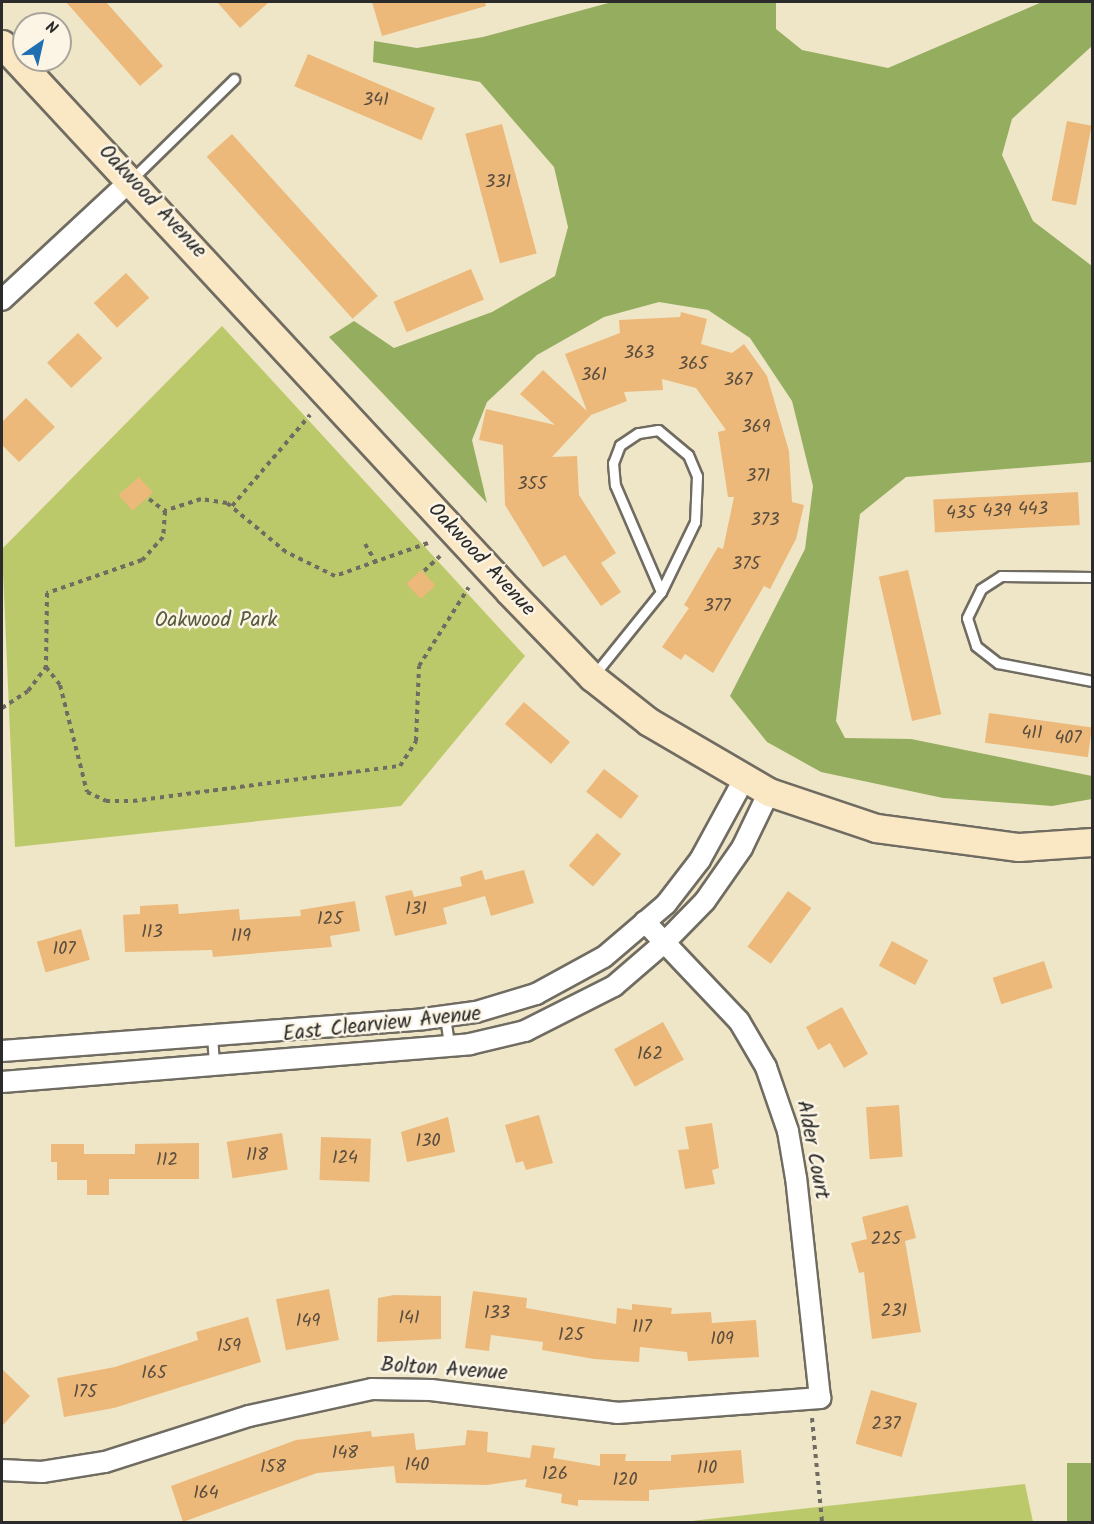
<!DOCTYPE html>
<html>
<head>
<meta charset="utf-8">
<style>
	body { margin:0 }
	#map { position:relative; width:1094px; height:1524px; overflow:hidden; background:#efe6c8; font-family:Kalam,sans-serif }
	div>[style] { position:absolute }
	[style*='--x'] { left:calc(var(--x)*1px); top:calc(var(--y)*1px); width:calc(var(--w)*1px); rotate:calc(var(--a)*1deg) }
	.green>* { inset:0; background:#bcc96b }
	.forest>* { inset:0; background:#95ad5f; transform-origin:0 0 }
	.building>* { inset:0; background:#ecb97a; transform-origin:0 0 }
	.path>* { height:4px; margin-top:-2px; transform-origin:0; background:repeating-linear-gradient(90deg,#706c62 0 4.5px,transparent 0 9px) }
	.roads { filter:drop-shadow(2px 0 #706c62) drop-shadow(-2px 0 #706c62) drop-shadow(0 2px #706c62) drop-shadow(0 -2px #706c62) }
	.lane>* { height:9px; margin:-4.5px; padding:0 4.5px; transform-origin:4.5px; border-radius:4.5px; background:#fff }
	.street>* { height:20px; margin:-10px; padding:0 10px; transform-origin:10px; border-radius:10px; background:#fff }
	.secondary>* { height:27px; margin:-13.5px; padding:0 13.5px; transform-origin:13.5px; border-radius:13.5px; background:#fae7c3 }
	span { translate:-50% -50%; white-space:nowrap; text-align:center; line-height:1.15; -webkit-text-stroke:5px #fcf5e5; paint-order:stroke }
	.number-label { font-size:18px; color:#5b4e3f }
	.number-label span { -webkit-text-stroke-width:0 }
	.street-label { font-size:21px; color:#2b2b2b }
	.park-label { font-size:21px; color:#565a3e }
	.frame { position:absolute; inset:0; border:3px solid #2b2b2b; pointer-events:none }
	.north { position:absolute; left:12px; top:12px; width:60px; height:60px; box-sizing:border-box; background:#fcf5e5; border:2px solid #a8a49b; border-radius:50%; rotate:34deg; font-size:16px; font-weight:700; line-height:24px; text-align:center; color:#2b2b2b }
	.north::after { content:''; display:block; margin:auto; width:21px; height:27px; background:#1f6fb2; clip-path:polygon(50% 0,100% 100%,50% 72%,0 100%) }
</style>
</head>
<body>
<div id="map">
	<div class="green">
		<i style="clip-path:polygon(222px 326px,525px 656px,401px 806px,15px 847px,2px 549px)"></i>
		<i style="clip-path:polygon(1025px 1484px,1033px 1522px,684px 1522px,700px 1520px)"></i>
	</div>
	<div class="forest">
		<i style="clip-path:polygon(612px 2px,776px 2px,776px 29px,802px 50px,888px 68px,1042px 2px,1092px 2px,1092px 46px,1012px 119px,1002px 155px,1033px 221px,1092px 266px,1092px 462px,906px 477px,860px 514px,836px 721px,845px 738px,911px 739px,1092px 776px,1092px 799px,1052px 806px,943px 798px,821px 772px,767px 742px,730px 696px,805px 549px,813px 486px,792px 401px,750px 338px,708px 310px,659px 302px,604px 317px,537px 355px,487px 402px,472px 440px,487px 503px,329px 337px,354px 321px,394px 348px,492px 312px,555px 276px,568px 227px,554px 167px,480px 82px,373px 62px,374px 41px,417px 48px,483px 37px)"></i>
		<i style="left:1092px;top:1463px;width:59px;height:25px;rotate:90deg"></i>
	</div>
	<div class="building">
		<i style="clip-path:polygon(66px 2px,106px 2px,163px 66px,140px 86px)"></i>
		<i style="clip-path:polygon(217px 2px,269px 2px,240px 28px)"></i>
		<i style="clip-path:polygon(372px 2px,485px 2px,486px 6px,382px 36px)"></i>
		<i style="left:308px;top:54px;width:138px;height:35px;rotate:23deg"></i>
		<i style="left:1067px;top:121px;width:25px;height:81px;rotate:11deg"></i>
		<i style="left:502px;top:124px;width:134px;height:38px;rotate:75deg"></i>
		<i style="left:232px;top:134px;width:218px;height:34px;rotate:48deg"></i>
		<i style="left:471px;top:269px;width:33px;height:84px;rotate:67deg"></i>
		<i style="left:126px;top:273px;width:34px;height:44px;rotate:47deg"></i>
		<i style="clip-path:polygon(681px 312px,707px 319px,701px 344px,732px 353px,744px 344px,767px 376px,789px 451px,792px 502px,804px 505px,796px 539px,770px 589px,764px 586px,713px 673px,685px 654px,681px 660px,662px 647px,689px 608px,684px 605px,718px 547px,723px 549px,734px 497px,728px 497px,718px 432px,726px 430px,696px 388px,662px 379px,663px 390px,624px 392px,627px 401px,591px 415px,552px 457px,577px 456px,579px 495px,616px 553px,601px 563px,621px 592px,601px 606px,565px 555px,543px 567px,505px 505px,503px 445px,479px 440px,486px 409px,555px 425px,520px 394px,543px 370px,587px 411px,565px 354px,620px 333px,619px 320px,680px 317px)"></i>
		<i style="left:78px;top:333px;width:35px;height:43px;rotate:46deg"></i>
		<i style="clip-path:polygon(26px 398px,55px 427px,19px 462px,2px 445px,2px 422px)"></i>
		<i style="left:139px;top:477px;width:21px;height:27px;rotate:49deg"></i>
		<i style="left:1078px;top:492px;width:33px;height:145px;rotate:87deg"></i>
		<i style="left:421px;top:570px;width:21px;height:20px;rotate:47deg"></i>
		<i style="left:908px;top:570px;width:148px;height:30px;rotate:77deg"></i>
		<i style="left:524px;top:702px;width:61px;height:29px;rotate:41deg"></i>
		<i style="left:989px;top:713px;width:104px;height:30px;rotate:8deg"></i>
		<i style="left:604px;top:769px;width:44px;height:29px;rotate:38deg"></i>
		<i style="left:597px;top:833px;width:32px;height:43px;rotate:41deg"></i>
		<i style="clip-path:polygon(482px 870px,485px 880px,524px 870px,534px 903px,491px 916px,485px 896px,443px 908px,447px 924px,395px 936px,385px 896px,412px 890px,414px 897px,462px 886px,460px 877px)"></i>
		<i style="left:788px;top:891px;width:29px;height:69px;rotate:36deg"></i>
		<i style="clip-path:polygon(355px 901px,360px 931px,330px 936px,332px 947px,213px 957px,212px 950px,125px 952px,123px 915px,140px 914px,140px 906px,178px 904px,179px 914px,239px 909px,240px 920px,301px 916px,300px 910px)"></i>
		<i style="left:81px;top:929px;width:32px;height:46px;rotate:74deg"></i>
		<i style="left:892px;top:941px;width:41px;height:28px;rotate:28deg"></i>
		<i style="left:1044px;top:961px;width:28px;height:54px;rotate:72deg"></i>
		<i style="clip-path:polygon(842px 1007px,868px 1054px,844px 1068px,830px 1043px,818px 1050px,806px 1027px)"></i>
		<i style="left:663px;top:1022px;width:43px;height:56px;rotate:61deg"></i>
		<i style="left:899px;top:1105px;width:52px;height:33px;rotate:86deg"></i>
		<i style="clip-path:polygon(539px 1115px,553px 1163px,526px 1170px,523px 1161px,516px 1163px,505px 1125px)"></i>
		<i style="clip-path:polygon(448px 1117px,455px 1152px,407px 1162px,401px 1132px)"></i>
		<i style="clip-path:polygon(712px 1123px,719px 1168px,712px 1170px,715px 1184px,685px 1189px,678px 1150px,689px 1149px,685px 1127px)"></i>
		<i style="left:282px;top:1133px;width:37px;height:56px;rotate:81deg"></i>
		<i style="left:321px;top:1137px;width:50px;height:43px;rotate:2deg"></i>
		<i style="clip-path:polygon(199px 1143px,199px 1179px,109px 1179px,109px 1195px,87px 1195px,87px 1180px,57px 1180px,57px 1162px,51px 1162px,51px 1144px,84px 1144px,84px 1154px,135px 1154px,135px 1144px)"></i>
		<i style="clip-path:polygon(908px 1205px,916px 1238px,905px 1241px,921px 1332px,872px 1339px,864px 1272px,859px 1273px,851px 1243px,867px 1239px,862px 1217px)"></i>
		<i style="left:329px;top:1289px;width:52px;height:54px;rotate:79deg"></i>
		<i style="clip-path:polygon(473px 1291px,527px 1298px,526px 1308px,616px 1324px,617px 1308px,632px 1310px,632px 1304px,672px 1308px,671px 1314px,711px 1312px,712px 1323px,756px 1320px,759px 1357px,688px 1361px,687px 1352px,640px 1347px,639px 1362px,594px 1359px,542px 1350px,543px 1342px,491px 1335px,489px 1351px,465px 1348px)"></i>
		<i style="clip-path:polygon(394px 1295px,441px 1296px,441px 1339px,377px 1342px,378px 1298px)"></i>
		<i style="clip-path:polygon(248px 1317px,261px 1362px,114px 1408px,64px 1417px,57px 1378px,115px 1367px,198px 1340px,196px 1332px)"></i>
		<i style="clip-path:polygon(2px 1369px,30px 1396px,2px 1426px)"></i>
		<i style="left:871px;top:1390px;width:48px;height:56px;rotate:16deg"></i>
		<i style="clip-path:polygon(467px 1430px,488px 1432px,487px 1452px,530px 1458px,532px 1445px,555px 1448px,553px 1458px,600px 1466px,600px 1454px,626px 1454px,625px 1461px,671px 1461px,671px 1455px,741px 1450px,744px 1483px,649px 1490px,649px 1501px,578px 1500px,578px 1506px,561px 1503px,562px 1494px,525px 1487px,527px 1479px,487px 1485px,396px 1483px,394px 1466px,317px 1473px,183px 1522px,171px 1486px,296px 1440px,371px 1431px,372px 1437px,414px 1433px,416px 1450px,465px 1445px)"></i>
	</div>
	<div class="path">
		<i style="--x:149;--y:499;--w:20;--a:37"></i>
		<i style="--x:232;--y:506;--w:120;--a:-49.4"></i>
		<i style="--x:428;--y:543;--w:99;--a:160.5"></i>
		<i style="--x:335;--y:576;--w:55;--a:-153.9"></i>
		<i style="--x:286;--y:552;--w:77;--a:-140.3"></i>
		<i style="--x:227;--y:503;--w:26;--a:-171"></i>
		<i style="--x:201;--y:499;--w:38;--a:162"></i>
		<i style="--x:165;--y:511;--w:26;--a:94"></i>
		<i style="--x:163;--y:537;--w:31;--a:132"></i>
		<i style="--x:142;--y:560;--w:101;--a:160.8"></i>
		<i style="--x:47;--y:593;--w:74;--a:90.8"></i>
		<i style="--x:46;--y:667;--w:23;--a:52"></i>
		<i style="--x:60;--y:685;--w:110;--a:75.8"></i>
		<i style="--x:87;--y:792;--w:21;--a:25"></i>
		<i style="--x:106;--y:801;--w:27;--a:0"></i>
		<i style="--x:133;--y:801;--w:269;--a:-7.5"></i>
		<i style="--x:400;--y:766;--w:30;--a:-57"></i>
		<i style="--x:416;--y:741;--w:75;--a:-87.7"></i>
		<i style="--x:419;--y:666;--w:93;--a:-57.7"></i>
		<i style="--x:365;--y:544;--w:23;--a:59"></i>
		<i style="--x:424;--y:571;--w:22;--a:-43"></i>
		<i style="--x:2;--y:708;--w:31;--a:-33"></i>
		<i style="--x:28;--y:691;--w:30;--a:-53"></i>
		<i style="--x:812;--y:1418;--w:104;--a:84.5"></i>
	</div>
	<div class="roads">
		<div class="lane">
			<i style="--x:132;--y:179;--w:143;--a:-44.4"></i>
			<i style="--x:1092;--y:577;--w:91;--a:-179.4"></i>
			<i style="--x:1001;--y:576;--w:24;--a:147"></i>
			<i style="--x:981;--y:589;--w:32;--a:116"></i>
			<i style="--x:967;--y:618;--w:29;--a:72"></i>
			<i style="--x:976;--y:646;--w:28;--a:38"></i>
			<i style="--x:998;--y:663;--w:96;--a:10.8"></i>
			<i style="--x:594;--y:675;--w:107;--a:-51.1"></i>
			<i style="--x:661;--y:592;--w:78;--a:-64.1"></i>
			<i style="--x:695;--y:522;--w:46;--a:-87.5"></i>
			<i style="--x:697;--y:476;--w:23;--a:-113"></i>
			<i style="--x:688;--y:455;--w:39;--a:-140"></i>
			<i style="--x:658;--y:430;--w:20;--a:171"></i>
			<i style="--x:638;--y:433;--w:22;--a:146"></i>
			<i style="--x:620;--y:445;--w:19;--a:111"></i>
			<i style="--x:613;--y:463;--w:22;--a:85"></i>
			<i style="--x:615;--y:485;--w:116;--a:66.7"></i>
			<i style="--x:445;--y:1016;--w:30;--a:82"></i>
			<i style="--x:212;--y:1035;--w:30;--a:86"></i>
		</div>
		<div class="street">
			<i style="--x:2;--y:300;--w:178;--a:-42.9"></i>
			<i style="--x:2;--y:1051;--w:423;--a:-4.3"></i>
			<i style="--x:424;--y:1019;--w:52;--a:-7.7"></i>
			<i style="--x:476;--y:1012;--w:63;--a:-16.7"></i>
			<i style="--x:536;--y:994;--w:77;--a:-28.6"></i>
			<i style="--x:604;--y:957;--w:82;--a:-40.5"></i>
			<i style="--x:666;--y:904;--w:56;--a:-52.3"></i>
			<i style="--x:700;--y:860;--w:90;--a:-61.4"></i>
			<i style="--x:2;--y:1082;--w:470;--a:-4.6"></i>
			<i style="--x:470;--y:1044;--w:57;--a:-13.3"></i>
			<i style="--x:525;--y:1031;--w:100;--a:-26.8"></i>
			<i style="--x:614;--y:986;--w:67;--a:-40.8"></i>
			<i style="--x:665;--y:942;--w:57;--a:-45.7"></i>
			<i style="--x:705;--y:901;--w:65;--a:-55.1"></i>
			<i style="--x:742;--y:848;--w:62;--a:-64.3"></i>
			<i style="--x:2;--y:1470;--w:40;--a:2.9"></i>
			<i style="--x:42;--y:1472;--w:64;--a:-9"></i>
			<i style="--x:105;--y:1462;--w:151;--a:-17.7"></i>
			<i style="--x:249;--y:1416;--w:126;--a:-12.4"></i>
			<i style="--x:372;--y:1389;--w:59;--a:1"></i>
			<i style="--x:431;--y:1390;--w:187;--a:7"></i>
			<i style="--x:617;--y:1413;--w:204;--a:-4.2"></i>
			<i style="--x:820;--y:1398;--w:221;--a:-96.2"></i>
			<i style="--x:796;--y:1178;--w:48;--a:-99.7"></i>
			<i style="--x:788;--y:1131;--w:68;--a:-109"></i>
			<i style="--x:766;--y:1067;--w:53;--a:-120.4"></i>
			<i style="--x:739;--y:1021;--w:137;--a:-133.5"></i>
		</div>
		<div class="secondary">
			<i style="--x:2;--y:44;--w:746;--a:47.17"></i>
			<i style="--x:509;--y:591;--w:120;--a:46"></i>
			<i style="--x:592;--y:677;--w:73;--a:38.3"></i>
			<i style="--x:649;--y:722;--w:139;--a:30.3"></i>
			<i style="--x:769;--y:792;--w:113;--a:18.6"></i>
			<i style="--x:876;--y:828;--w:144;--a:7.6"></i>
			<i style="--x:1019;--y:847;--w:73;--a:-3.9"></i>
		</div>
	</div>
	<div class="number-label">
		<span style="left:376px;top:101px">341</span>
		<span style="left:498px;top:183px">331</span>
		<span style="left:639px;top:354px">363</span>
		<span style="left:693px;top:365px">365</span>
		<span style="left:594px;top:376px">361</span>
		<span style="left:738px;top:381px">367</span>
		<span style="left:756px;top:428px">369</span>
		<span style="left:758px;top:477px">371</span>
		<span style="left:532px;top:485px">355</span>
		<span style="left:1033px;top:510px">443</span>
		<span style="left:997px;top:512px">439</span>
		<span style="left:961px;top:514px">435</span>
		<span style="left:765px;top:521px">373</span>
		<span style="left:746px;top:565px">375</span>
		<span style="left:717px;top:607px">377</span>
		<span style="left:1032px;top:734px">411</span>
		<span style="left:1068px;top:739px">407</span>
		<span style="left:416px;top:910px">131</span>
		<span style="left:330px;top:920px">125</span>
		<span style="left:152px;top:933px">113</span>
		<span style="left:241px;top:937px">119</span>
		<span style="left:64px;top:950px">107</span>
		<span style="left:650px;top:1055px">162</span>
		<span style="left:428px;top:1142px">130</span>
		<span style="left:257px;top:1156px">118</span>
		<span style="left:345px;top:1159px">124</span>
		<span style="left:167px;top:1161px">112</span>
		<span style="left:886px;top:1240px">225</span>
		<span style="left:894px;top:1312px">231</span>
		<span style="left:497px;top:1314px">133</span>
		<span style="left:409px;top:1319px">141</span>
		<span style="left:308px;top:1322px">149</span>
		<span style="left:642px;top:1328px">117</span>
		<span style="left:571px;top:1336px">125</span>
		<span style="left:722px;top:1340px">109</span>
		<span style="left:229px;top:1347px">159</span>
		<span style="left:154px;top:1374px">165</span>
		<span style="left:85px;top:1393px">175</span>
		<span style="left:886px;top:1425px">237</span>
		<span style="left:345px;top:1454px">148</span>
		<span style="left:417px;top:1466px">140</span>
		<span style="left:273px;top:1468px">158</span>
		<span style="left:707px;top:1469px">110</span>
		<span style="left:555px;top:1475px">126</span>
		<span style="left:625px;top:1481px">120</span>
		<span style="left:206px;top:1494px">164</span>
	</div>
	<div class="street-label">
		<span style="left:152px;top:202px;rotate:47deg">Oakwood Avenue</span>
		<span style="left:481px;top:560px;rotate:47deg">Oakwood Avenue</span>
		<span style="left:382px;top:1025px;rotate:-6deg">East Clearview Avenue</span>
		<span style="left:812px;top:1150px;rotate:79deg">Alder Court</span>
		<span style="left:444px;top:1370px;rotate:4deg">Bolton Avenue</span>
	</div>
	<div class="park-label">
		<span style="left:216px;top:621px">Oakwood Park</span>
	</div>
	<div class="frame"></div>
	<div class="north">N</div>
</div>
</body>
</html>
